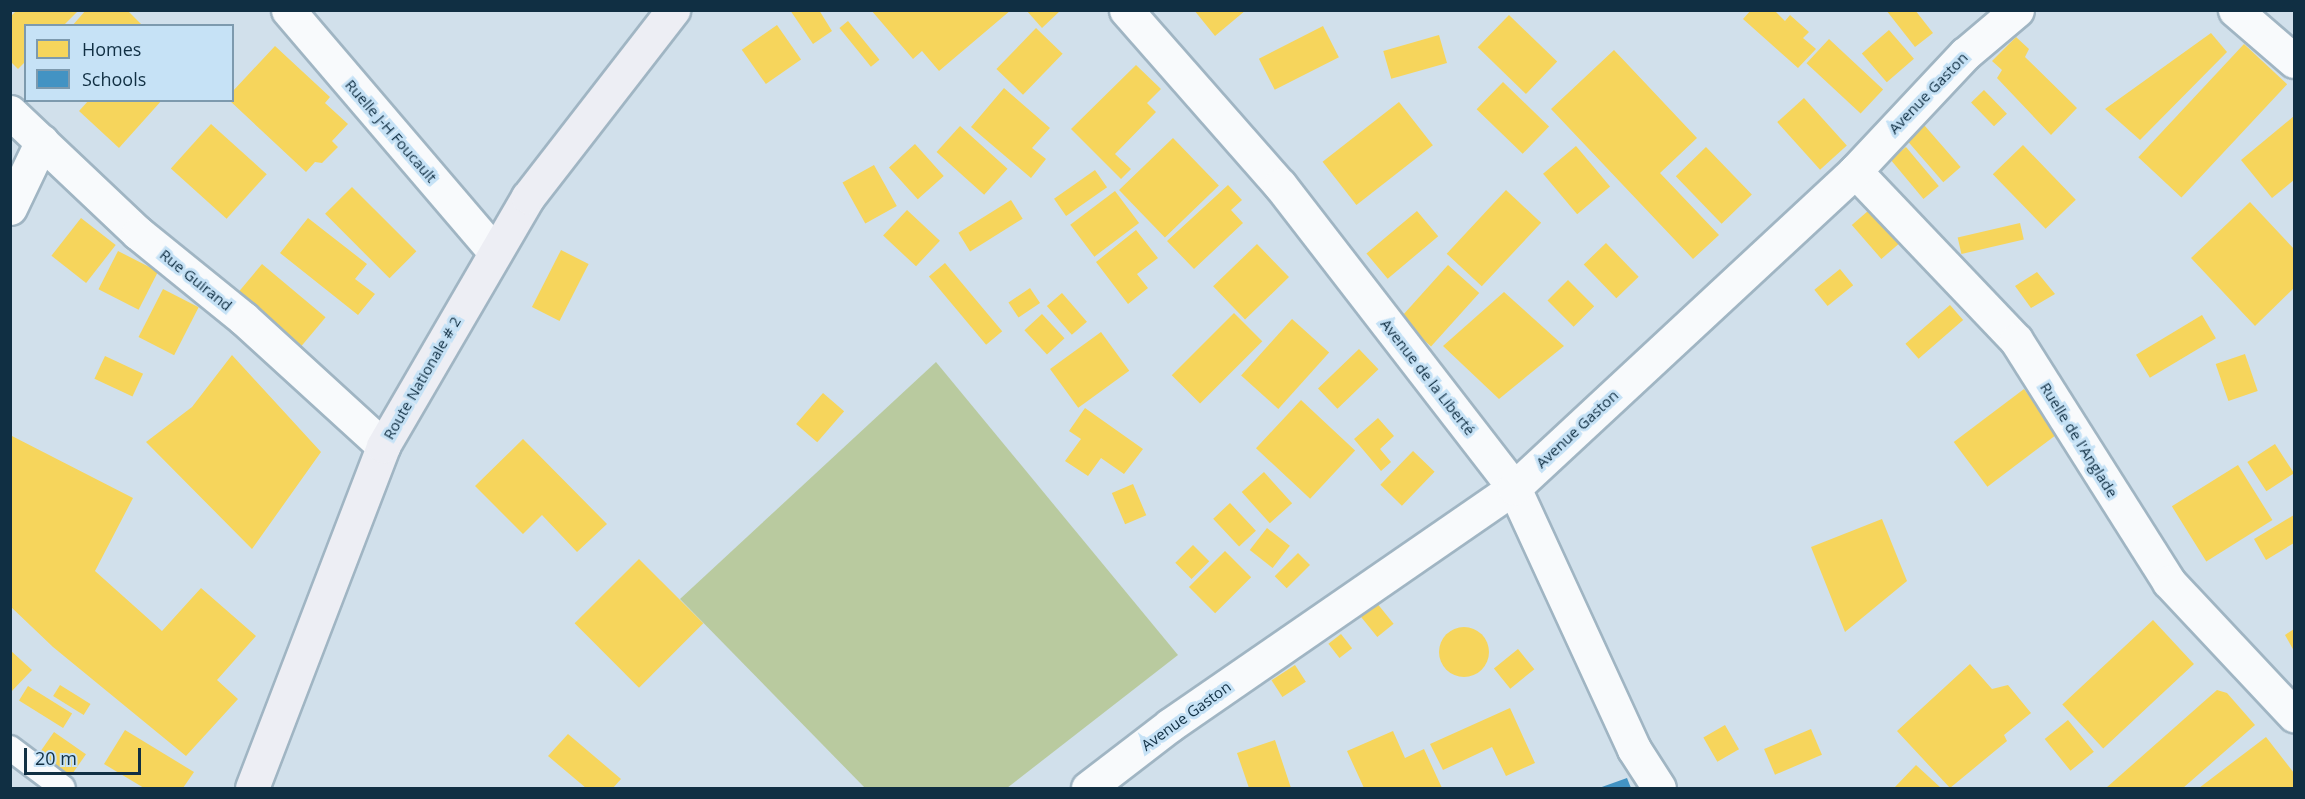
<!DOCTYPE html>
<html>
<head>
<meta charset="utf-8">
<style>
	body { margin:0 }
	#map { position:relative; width:2305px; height:799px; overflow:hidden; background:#d1e0eb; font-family:"Open Sans",sans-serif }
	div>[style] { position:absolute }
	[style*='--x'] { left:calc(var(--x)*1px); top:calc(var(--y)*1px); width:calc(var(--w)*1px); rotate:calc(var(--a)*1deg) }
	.green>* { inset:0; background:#b9ca9f }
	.homes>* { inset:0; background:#f6d55c; transform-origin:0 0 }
	.round { border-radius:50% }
	.schools>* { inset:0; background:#4393c3 }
	.roads { filter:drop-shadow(2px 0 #a0b5c3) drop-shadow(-2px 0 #a0b5c3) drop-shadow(0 2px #a0b5c3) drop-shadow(0 -2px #a0b5c3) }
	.lane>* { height:24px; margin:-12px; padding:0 12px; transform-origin:12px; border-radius:12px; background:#f8fafc }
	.street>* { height:33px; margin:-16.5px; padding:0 16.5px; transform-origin:16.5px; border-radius:16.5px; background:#f8fafc }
	.primary>* { height:33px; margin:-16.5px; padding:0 16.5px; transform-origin:16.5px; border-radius:16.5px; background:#edeef4 }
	span { translate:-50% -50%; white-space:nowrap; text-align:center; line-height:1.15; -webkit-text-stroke:6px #c6e2f6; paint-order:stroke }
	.street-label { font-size:15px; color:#102f43 }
	.frame { position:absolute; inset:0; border:12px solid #102f43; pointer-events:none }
	.legend { position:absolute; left:24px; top:24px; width:210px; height:78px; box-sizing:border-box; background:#c6e2f6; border:2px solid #7d9aae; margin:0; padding:8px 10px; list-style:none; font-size:18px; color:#102f43 }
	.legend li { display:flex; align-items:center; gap:12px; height:30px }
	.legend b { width:30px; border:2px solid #7d9aae }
	.scale { position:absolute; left:24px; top:748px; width:117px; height:27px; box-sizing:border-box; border:3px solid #102f43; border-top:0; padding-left:8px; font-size:18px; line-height:21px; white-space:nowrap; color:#102f43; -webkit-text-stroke:4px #c6e2f6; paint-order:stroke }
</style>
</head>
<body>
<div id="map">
	<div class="green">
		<i style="clip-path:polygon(936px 362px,1178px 655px,1007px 788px,865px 788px,680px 599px)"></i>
	</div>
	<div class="homes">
		<i style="clip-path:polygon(17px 10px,79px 10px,63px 26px,26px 26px,26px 61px,18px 69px,10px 61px,10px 17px)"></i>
		<i style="clip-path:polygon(86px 10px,127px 10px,143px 26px,72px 26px)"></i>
		<i style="clip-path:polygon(790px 10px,819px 10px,832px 31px,813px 44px)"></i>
		<i style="clip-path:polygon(871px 10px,1011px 10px,939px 71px,922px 51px,913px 59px)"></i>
		<i style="clip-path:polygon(1026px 10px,1061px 10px,1042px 28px)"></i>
		<i style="clip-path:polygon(1194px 10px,1246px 10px,1215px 36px)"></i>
		<i style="clip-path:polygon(1751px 10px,1774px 10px,1785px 21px,1790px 15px,1809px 32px,1803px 38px,1816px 49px,1798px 68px,1743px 19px)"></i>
		<i style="clip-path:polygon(1886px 10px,1915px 10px,1933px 33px,1915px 47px)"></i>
		<i style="left:1509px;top:15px;width:67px;height:45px;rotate:44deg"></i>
		<i style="left:848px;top:21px;width:50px;height:11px;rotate:51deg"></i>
		<i style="left:777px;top:25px;width:42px;height:43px;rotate:55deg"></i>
		<i style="left:1323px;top:26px;width:35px;height:72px;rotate:63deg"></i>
		<i style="left:1036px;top:28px;width:37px;height:57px;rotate:44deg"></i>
		<i style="left:1889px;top:30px;width:38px;height:36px;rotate:49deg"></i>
		<i style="clip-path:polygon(2211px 33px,2227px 52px,2140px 140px,2105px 109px)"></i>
		<i style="left:1439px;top:35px;width:29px;height:58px;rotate:74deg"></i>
		<i style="clip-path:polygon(2016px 37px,2029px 49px,2025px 57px,2077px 108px,2051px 135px,1997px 78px,2002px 70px,1992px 61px)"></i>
		<i style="left:1829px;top:39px;width:74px;height:33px;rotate:43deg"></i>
		<i style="left:2244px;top:44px;width:59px;height:155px;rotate:43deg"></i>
		<i style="clip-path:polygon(275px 46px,330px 97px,325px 103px,348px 124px,332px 141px,338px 147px,322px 163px,315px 162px,306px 172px,229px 100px,232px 100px,232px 92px)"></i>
		<i style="clip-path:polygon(1614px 50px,1697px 138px,1660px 173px,1719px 235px,1693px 259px,1551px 109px)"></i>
		<i style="clip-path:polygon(1136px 65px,1161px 89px,1147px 103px,1156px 112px,1115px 154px,1131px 169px,1121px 179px,1071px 129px)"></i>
		<i style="left:1503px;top:82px;width:64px;height:38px;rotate:44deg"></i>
		<i style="clip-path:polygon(1004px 88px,1050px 128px,1032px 148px,1046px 159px,1031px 178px,971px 127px)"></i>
		<i style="left:1984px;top:90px;width:33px;height:18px;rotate:46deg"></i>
		<i style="left:1804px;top:98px;width:64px;height:36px;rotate:48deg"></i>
		<i style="clip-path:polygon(89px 100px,162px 100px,119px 148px,79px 111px)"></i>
		<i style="left:1399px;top:102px;width:55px;height:97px;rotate:52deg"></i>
		<i style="clip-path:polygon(2294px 116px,2294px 180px,2272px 198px,2241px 160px)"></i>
		<i style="left:1918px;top:118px;width:65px;height:23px;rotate:49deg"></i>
		<i style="left:211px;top:124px;width:75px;height:60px;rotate:42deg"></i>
		<i style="left:960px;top:126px;width:64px;height:35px;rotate:42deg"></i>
		<i style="left:1173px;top:138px;width:66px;height:75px;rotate:46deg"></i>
		<i style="left:915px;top:144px;width:43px;height:35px;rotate:48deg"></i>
		<i style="left:2023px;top:145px;width:76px;height:42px;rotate:46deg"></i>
		<i style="left:1576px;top:146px;width:53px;height:43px;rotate:50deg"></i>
		<i style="left:1706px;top:147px;width:66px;height:42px;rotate:46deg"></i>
		<i style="left:1906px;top:147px;width:51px;height:20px;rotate:50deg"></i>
		<i style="left:874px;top:165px;width:47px;height:36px;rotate:61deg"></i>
		<i style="left:1095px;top:170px;width:21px;height:50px;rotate:55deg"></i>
		<i style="clip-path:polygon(1228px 185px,1242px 200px,1231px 210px,1243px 223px,1194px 269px,1167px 241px)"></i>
		<i style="left:352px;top:187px;width:91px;height:38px;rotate:45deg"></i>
		<i style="left:1506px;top:190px;width:48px;height:87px;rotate:43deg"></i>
		<i style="left:1115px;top:191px;width:40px;height:56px;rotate:53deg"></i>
		<i style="left:1011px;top:200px;width:22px;height:62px;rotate:58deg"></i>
		<i style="clip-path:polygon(2250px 202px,2294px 249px,2294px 288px,2255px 326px,2191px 258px)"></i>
		<i style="left:1876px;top:204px;width:45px;height:32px;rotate:49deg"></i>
		<i style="left:907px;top:210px;width:45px;height:35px;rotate:43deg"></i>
		<i style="left:1417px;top:211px;width:33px;height:66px;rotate:50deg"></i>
		<i style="left:81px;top:218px;width:44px;height:48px;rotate:38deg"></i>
		<i style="clip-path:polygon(308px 218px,367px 264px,355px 279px,375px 294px,358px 315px,280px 253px)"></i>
		<i style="left:2020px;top:223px;width:17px;height:64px;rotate:77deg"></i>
		<i style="clip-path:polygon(1136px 230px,1158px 258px,1137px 274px,1148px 288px,1128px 304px,1096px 262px)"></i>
		<i style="left:1606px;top:243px;width:47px;height:31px;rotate:46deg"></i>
		<i style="left:1257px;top:244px;width:46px;height:61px;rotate:46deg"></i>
		<i style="left:561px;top:250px;width:31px;height:64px;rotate:27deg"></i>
		<i style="left:118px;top:251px;width:45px;height:43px;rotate:27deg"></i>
		<i style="left:945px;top:263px;width:89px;height:21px;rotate:50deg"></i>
		<i style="left:262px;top:264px;width:83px;height:43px;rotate:40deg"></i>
		<i style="left:1448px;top:265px;width:42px;height:72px;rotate:42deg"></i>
		<i style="left:1840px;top:269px;width:21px;height:33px;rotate:51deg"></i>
		<i style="clip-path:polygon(2037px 272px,2055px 294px,2031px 308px,2015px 286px)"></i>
		<i style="left:1568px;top:280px;width:37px;height:29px;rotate:45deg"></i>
		<i style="left:1030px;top:288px;width:18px;height:26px;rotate:56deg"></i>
		<i style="left:163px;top:289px;width:40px;height:54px;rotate:27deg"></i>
		<i style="clip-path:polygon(1504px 292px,1564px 346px,1499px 399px,1443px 346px)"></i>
		<i style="left:1062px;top:293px;width:38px;height:20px;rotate:49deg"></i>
		<i style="left:1950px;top:305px;width:20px;height:59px;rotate:49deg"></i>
		<i style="left:1234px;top:313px;width:40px;height:88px;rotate:45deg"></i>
		<i style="left:1042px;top:314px;width:33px;height:24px;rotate:47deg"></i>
		<i style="left:2202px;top:315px;width:27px;height:77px;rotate:59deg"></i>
		<i style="left:1292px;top:319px;width:50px;height:76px;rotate:42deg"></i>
		<i style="left:1101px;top:332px;width:48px;height:63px;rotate:54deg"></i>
		<i style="left:1359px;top:349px;width:28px;height:57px;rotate:46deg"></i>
		<i style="left:2245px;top:354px;width:39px;height:31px;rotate:71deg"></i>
		<i style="clip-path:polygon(232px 355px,321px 452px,252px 549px,146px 442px,192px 407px)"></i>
		<i style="left:105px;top:356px;width:42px;height:25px;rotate:25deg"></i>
		<i style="left:2024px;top:389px;width:56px;height:88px;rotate:53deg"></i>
		<i style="left:823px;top:393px;width:28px;height:41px;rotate:41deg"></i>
		<i style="left:1301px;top:400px;width:74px;height:66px;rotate:43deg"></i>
		<i style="clip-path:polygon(1085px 408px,1143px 449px,1124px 474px,1101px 458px,1088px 476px,1065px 461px,1081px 439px,1069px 431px)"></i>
		<i style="clip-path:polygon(1378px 418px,1394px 436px,1380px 449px,1391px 462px,1381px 471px,1354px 439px)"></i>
		<i style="clip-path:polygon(10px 435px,133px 498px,95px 571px,162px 631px,201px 588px,256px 636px,217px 680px,238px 699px,186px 756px,53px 647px,10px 606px)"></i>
		<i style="clip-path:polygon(523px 439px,607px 524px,577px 552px,542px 515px,523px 534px,475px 486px)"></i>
		<i style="left:2275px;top:444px;width:35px;height:33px;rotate:57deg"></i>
		<i style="left:1413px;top:451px;width:30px;height:47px;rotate:44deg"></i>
		<i style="left:2238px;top:465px;width:65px;height:78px;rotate:58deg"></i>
		<i style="left:1264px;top:472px;width:42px;height:30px;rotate:48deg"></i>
		<i style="left:1133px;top:484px;width:34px;height:23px;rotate:67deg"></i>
		<i style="left:1230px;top:503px;width:38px;height:23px;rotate:47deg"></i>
		<i style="clip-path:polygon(2294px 515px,2294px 543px,2266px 560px,2254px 539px)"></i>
		<i style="clip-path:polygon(1882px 519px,1907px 581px,1845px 632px,1811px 547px)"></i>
		<i style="left:1267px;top:528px;width:29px;height:28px;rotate:38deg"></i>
		<i style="left:1193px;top:545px;width:23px;height:25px;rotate:45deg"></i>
		<i style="left:1225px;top:551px;width:37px;height:51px;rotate:45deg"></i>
		<i style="left:1298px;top:553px;width:17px;height:33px;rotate:45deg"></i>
		<i style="left:639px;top:559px;width:91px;height:91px;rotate:45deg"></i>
		<i style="left:1376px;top:602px;width:28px;height:21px;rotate:51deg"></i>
		<i style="left:2153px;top:620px;width:60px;height:124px;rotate:47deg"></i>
		<i class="round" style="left:1439px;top:627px;width:50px;height:50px"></i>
		<i style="clip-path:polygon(2294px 629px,2294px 651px,2285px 635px)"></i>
		<i style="left:1341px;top:634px;width:18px;height:16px;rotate:52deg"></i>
		<i style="left:1518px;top:649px;width:26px;height:31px;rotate:51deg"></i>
		<i style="clip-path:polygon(10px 650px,32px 670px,10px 693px)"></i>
		<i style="clip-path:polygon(1970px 664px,1992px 689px,2008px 685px,2031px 713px,2004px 735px,2007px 741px,1950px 788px,1897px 731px)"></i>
		<i style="left:1295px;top:665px;width:20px;height:28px;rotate:57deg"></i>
		<i style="left:60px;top:685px;width:36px;height:13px;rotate:32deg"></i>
		<i style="left:28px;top:686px;width:52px;height:17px;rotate:32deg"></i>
		<i style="clip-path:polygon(2217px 690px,2227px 693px,2255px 725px,2183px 788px,2106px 788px)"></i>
		<i style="clip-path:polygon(1510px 708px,1535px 763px,1506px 776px,1492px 747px,1443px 770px,1430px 744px)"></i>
		<i style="left:2068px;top:720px;width:41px;height:30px;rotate:51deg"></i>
		<i style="left:1725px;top:725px;width:28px;height:25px;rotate:60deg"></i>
		<i style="left:1811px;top:729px;width:28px;height:51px;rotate:67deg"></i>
		<i style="clip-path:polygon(125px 730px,194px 772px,183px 788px,144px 788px,104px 764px)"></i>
		<i style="clip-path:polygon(1393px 731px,1405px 758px,1424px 749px,1442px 788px,1364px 788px,1347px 751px)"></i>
		<i style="left:54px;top:732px;width:39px;height:31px;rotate:35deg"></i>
		<i style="clip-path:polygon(568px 734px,621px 779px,613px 788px,586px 788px,548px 756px)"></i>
		<i style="clip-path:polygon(2266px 737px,2294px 773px,2293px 788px,2199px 788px)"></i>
		<i style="clip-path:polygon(1275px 740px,1291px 788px,1249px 788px,1237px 753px)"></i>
		<i style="clip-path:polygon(1916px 765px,1941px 788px,1894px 788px)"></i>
	</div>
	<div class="schools">
		<i style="clip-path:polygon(1627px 778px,1631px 788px,1599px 788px)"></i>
	</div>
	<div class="roads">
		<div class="lane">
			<i style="--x:10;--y:748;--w:66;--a:37"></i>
		</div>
		<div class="street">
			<i style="--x:288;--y:10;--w:318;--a:49.5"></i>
			<i style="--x:1126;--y:10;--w:233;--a:48.7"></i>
			<i style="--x:1280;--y:185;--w:383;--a:52.3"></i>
			<i style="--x:1514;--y:488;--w:287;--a:65.3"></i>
			<i style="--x:1634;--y:749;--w:46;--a:57.3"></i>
			<i style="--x:2235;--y:10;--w:78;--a:40.8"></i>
			<i style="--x:10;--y:112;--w:176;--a:43.4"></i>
			<i style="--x:138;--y:233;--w:135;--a:39"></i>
			<i style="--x:243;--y:318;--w:190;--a:42.4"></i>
			<i style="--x:1855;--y:171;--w:233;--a:46.4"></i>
			<i style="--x:2016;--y:340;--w:286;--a:57.7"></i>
			<i style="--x:2169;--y:582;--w:183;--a:46.8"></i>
			<i style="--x:10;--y:208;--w:74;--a:-64.5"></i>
			<i style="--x:1088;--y:788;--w:103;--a:-37.5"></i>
			<i style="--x:1170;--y:725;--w:418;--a:-34.6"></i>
			<i style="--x:1514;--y:488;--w:466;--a:-42.9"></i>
			<i style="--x:1855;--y:171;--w:161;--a:-46.8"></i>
			<i style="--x:1965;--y:54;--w:68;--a:-40.2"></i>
		</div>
		<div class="primary">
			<i style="--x:252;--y:788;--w:366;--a:-69"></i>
			<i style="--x:383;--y:446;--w:288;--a:-59.8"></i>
			<i style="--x:528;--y:197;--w:237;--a:-52.2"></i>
		</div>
	</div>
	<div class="street-label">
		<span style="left:1928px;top:93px;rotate:-46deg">Avenue Gaston</span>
		<span style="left:391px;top:131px;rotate:49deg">Ruelle J-H Foucault</span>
		<span style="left:196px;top:280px;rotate:39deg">Rue Guirand</span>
		<span style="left:1428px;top:377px;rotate:52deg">Avenue de la Liberté</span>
		<span style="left:422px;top:378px;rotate:-60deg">Route Nationale # 2</span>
		<span style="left:1577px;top:429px;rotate:-43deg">Avenue Gaston</span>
		<span style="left:2079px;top:440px;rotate:58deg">Ruelle de l'Anglade</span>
		<span style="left:1186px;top:716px;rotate:-36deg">Avenue Gaston</span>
	</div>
	<div class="frame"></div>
	<ul class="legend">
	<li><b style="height:16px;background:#f6d55c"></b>Homes</li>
	<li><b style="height:16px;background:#4393c3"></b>Schools</li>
	</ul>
	<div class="scale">20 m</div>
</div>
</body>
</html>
